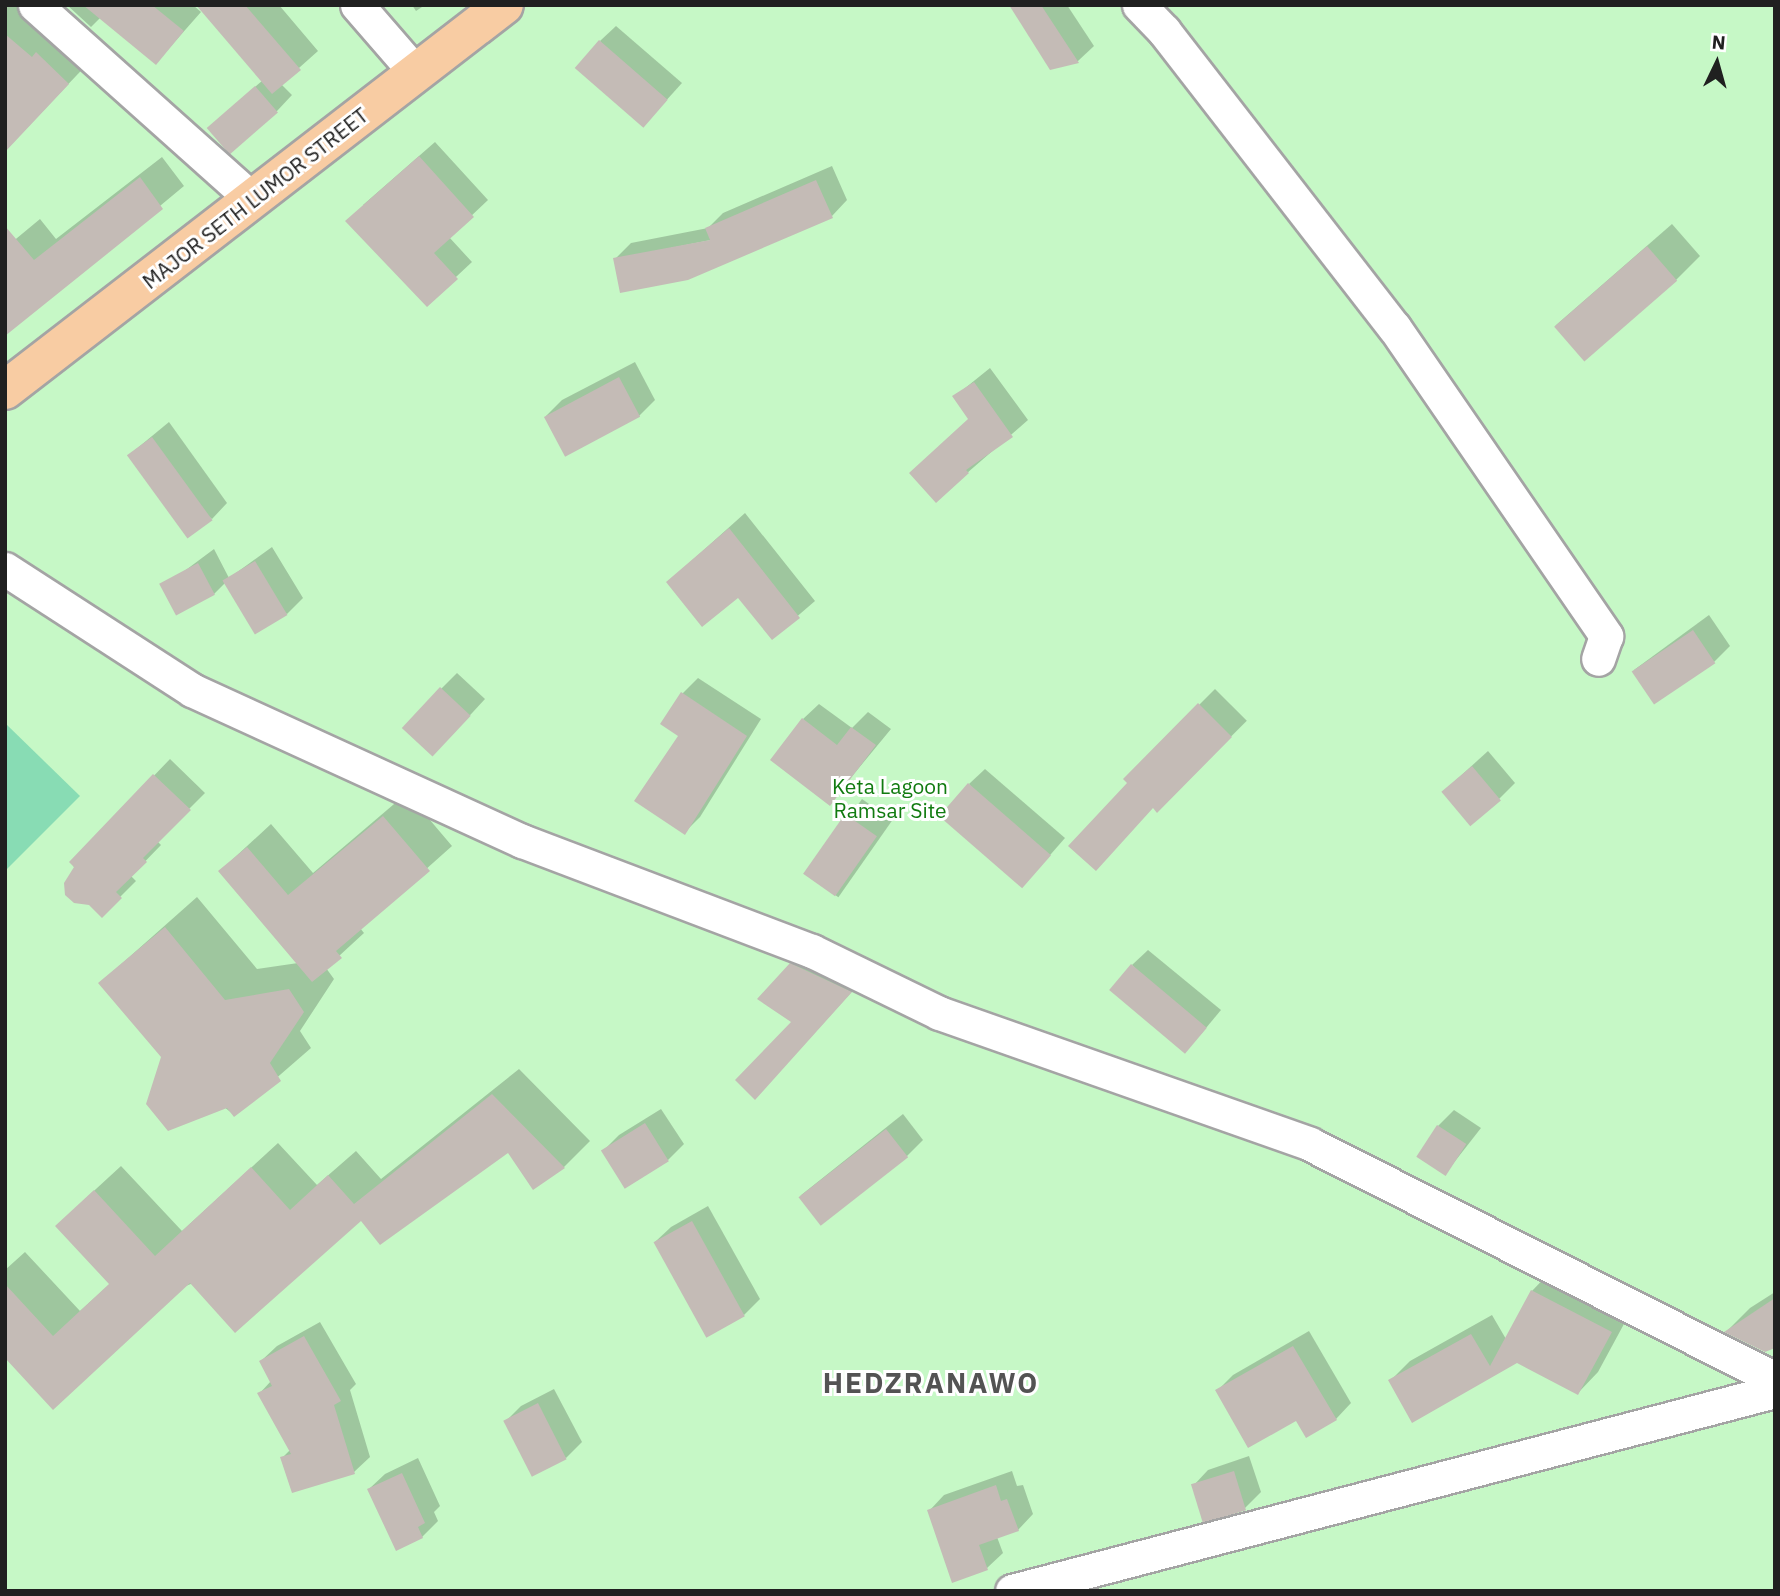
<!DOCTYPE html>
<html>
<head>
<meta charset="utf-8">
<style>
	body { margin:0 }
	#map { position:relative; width:1780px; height:1596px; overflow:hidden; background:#f0ece7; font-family:"IBM Plex Sans",sans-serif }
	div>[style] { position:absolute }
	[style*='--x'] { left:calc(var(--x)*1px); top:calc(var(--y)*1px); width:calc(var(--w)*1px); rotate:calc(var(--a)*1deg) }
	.park>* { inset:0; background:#c6f8c6; transform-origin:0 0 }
	.pitch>* { inset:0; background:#88dcb4 }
	.shadow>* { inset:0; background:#0003; transform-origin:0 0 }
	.building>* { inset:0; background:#c4bbb6; transform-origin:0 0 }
	.roads { filter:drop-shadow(2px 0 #a4a4a4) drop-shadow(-2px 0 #a4a4a4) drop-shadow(0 2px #a4a4a4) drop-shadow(0 -2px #a4a4a4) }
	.minor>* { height:33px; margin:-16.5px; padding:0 16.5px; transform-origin:16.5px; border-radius:16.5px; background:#fff }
	.major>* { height:38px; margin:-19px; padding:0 19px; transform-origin:19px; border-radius:19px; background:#f8cca3 }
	span { translate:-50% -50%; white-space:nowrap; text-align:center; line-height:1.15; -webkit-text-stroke:6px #fff; paint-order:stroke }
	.street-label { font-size:21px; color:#202020 }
	.park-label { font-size:21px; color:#117b10 }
	.district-label { font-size:28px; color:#535353; font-weight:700; letter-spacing:2px }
	.frame { position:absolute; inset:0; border:7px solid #202020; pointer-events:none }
	.north { position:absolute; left:1682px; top:28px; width:70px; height:70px; -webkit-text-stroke:5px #fff; paint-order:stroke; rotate:5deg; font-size:19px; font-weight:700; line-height:28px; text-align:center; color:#202020 }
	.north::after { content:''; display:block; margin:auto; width:24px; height:32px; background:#202020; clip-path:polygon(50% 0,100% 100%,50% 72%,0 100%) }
</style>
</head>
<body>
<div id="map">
	<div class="park">
		<i style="left:5px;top:5px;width:1770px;height:1586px"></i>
	</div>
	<div class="pitch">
		<i style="clip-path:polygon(5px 723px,80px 796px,5px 871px)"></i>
	</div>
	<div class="shadow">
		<i style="clip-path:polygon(5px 5px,31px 5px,94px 57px,5px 151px)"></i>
		<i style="clip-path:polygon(67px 5px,193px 5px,201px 12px,156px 63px,101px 17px,91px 27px)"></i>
		<i style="clip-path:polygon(216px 5px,279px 5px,318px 51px,281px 84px,292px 95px,277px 111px,225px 113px,270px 74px)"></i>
		<i style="clip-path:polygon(412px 5px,425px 5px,416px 11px)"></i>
		<i style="clip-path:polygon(1011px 5px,1067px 5px,1094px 46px,1078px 61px,1050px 68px)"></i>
		<i style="clip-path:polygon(616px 26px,682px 83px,645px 124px,600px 41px)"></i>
		<i style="clip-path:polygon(435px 142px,488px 200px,449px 237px,472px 262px,427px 304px,363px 205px)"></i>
		<i style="clip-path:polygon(162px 157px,184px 186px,7px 333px,5px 248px,40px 219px,56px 239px)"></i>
		<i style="clip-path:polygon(832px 166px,847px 200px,832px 216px,615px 259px,631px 243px,708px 228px,723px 213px)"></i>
		<i style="clip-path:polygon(1672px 224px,1700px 256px,1676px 280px,1555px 326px)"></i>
		<i style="clip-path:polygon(635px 362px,655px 400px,639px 416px,546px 416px,562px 400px)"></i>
		<i style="clip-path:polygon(990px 368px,1028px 420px,936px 500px,970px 418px,954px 397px)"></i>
		<i style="clip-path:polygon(169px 422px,227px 503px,212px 519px,129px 455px)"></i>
		<i style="clip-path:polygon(745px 513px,815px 601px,772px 638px,739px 596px,668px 582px)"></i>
		<i style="clip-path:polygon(272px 547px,303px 598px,287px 614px,226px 582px,214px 594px,163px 587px,214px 549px,229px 578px)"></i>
		<i style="clip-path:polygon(1709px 615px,1730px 646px,1714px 662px,1634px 670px)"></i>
		<i style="clip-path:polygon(457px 673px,485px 699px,448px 739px,441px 689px)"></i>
		<i style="clip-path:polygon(698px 678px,761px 719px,700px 817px,684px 833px,682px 694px)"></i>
		<i style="left:1215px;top:689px;width:45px;height:127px;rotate:45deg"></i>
		<i style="clip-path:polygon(819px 704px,852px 728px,868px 712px,891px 729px,830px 803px,803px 719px)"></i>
		<i style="clip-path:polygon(1488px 751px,1515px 783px,1499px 799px,1444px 791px)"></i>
		<i style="clip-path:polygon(170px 759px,205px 793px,157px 841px,161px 845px,131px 876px,136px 881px,102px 915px,71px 862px)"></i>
		<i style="clip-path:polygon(985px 769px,1065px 838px,1037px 870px,969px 784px)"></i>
		<i style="clip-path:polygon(407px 793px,452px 846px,360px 928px,364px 933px,326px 968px,334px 979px,300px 1031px,311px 1048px,234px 1115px,163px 1057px,100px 983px,197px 897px,257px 969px,298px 963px,220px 871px,271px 824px,313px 873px)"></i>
		<i style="left:862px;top:799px;width:37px;height:94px;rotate:35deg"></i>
		<i style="clip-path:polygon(807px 949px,866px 976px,770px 1082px,793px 1022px,791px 965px)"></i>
		<i style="clip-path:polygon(1148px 950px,1221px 1010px,1201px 1034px,1132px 965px)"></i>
		<i style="clip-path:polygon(519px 1069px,590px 1141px,564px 1167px,534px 1187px,508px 1150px,361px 1219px,5px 1355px,5px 1270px,25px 1252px,80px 1311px,111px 1283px,84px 1200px,121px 1166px,182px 1231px,278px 1143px,317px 1185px,356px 1151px,381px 1179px)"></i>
		<i style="clip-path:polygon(661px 1109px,684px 1144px,668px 1160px,603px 1151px,619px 1135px)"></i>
		<i style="clip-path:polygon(1454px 1110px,1481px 1128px,1445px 1174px,1438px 1126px)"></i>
		<i style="clip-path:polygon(903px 1114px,923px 1140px,907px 1156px,800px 1196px)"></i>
		<i style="clip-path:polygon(708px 1206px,760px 1299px,744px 1315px,655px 1242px,671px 1227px)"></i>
		<i style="clip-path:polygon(1552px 1270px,1631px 1311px,1598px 1372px,1578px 1393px,1517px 1361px,1413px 1421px,1390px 1381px,1410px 1361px,1492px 1315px,1506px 1339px,1532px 1291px)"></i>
		<i style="clip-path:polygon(1775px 1292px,1775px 1346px,1727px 1331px,1750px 1308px)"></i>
		<i style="clip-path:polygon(320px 1322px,356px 1384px,350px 1390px,370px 1457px,354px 1472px,282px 1458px,291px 1449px,259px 1394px,271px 1381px,261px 1361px,277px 1346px)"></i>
		<i style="clip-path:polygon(1309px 1331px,1351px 1403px,1336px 1419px,1296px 1419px,1217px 1391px,1233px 1375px)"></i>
		<i style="clip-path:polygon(554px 1389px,582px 1442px,566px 1458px,505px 1422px,521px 1406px)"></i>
		<i style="clip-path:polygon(1249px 1456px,1261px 1492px,1245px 1508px,1193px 1486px,1208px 1470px)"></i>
		<i style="clip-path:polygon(418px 1458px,440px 1506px,434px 1512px,438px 1521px,422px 1537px,397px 1549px,369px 1489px,385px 1474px)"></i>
		<i style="clip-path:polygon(1012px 1471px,1017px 1486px,1023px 1485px,1033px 1514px,1018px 1530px,997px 1537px,1003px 1553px,987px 1568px,929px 1511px,944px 1495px)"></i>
	</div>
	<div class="building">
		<i style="clip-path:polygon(83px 5px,152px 5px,184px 31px,156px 65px)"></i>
		<i style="clip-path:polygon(196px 5px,245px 5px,301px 70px,272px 94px)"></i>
		<i style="clip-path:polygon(1009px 5px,1041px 5px,1079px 63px,1050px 70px)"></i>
		<i style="clip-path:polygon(5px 34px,32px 57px,36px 52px,69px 84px,5px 152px)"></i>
		<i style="left:599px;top:40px;width:91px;height:37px;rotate:41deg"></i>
		<i style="left:255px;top:86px;width:35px;height:64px;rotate:49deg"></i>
		<i style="clip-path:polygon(419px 156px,474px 217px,434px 253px,458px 279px,427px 307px,345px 221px)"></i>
		<i style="clip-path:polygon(140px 177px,163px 209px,5px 336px,5px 226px,34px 260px)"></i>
		<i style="clip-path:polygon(816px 180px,833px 218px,688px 280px,620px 293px,613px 258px,710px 240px,705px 228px)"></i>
		<i style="left:1647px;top:246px;width:46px;height:123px;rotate:49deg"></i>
		<i style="left:619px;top:377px;width:45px;height:85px;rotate:62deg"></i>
		<i style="clip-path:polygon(974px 382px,1013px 437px,966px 470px,969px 473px,936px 503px,909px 473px,968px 419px,952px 396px)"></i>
		<i style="left:152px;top:437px;width:103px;height:31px;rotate:54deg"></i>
		<i style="clip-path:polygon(729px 528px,800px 618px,772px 640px,738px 598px,702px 627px,666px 582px)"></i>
		<i style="left:255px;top:561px;width:63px;height:38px;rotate:59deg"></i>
		<i style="left:198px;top:563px;width:36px;height:44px;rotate:62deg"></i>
		<i style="left:1693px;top:630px;width:40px;height:74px;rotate:56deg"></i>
		<i style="left:440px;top:687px;width:42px;height:56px;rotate:43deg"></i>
		<i style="clip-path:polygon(681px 692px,747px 736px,685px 835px,634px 801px,678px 736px,660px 724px)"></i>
		<i style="clip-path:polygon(1198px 703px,1232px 737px,1157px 813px,1153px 808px,1096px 871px,1068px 846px,1127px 783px,1123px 779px)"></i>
		<i style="clip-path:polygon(802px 718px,837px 745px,851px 727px,876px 745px,830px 806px,770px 760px)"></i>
		<i style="left:1472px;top:766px;width:45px;height:40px;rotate:50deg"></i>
		<i style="clip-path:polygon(153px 774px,191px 810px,143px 858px,147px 862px,116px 892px,122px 898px,102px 918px,89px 905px,74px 903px,65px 895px,64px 883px,74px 867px,69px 862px)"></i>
		<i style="left:968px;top:783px;width:110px;height:44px;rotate:41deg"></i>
		<i style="left:845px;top:814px;width:39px;height:73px;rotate:35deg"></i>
		<i style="clip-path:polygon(383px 816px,430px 871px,336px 951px,342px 958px,312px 982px,218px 871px,247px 847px,288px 895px)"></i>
		<i style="clip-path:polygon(165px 927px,225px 1000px,289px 989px,304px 1012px,270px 1063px,281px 1081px,234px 1117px,227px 1108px,168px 1131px,146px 1104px,161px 1057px,98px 983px)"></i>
		<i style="clip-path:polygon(790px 963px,852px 992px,755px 1100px,735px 1080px,791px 1022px,757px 999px)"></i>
		<i style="left:1131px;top:964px;width:99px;height:34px;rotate:40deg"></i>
		<i style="clip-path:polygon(492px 1094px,565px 1168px,533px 1190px,508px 1153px,380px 1245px,361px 1221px,235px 1333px,190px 1283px,53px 1410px,5px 1358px,5px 1284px,53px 1336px,109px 1284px,55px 1226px,94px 1190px,155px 1256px,251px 1167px,290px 1210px,328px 1175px,354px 1204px)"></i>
		<i style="left:645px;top:1123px;width:45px;height:52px;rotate:58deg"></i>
		<i style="left:1437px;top:1125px;width:35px;height:38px;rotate:33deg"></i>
		<i style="left:886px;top:1129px;width:36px;height:111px;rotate:52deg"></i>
		<i style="left:692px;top:1221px;width:109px;height:44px;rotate:61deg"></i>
		<i style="clip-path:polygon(1531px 1290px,1612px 1332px,1578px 1395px,1517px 1363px,1412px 1423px,1388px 1380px,1471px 1334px,1490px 1366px)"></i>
		<i style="clip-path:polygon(1775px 1298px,1775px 1348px,1765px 1352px,1724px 1332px)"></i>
		<i style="clip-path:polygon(304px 1336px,341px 1401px,334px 1405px,355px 1474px,292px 1493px,280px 1457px,291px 1454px,257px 1393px,272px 1386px,259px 1361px)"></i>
		<i style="clip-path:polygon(1293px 1346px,1337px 1420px,1306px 1438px,1296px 1421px,1248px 1448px,1215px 1390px)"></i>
		<i style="left:538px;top:1403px;width:63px;height:39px;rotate:63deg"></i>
		<i style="left:1234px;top:1471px;width:41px;height:45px;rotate:73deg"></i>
		<i style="clip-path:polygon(402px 1473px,425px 1523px,418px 1527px,423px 1538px,396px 1551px,367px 1489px)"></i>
		<i style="clip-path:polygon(996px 1485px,1001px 1501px,1007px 1499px,1019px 1531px,979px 1545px,988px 1570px,952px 1583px,927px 1510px)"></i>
	</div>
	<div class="roads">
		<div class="minor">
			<i style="--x:35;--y:5;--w:292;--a:41.8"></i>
			<i style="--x:357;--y:5;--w:90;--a:49.1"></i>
			<i style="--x:1139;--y:5;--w:36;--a:46"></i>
			<i style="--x:1164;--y:31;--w:375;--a:52.2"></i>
			<i style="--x:1394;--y:327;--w:375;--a:55.5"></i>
			<i style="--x:1606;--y:636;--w:24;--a:109"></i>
			<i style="--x:5;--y:569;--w:223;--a:32.9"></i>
			<i style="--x:192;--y:690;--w:363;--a:24.6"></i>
			<i style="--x:522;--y:841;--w:310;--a:20.8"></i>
			<i style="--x:812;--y:951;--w:141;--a:26"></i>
			<i style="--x:939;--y:1013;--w:393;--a:19.4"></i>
			<i style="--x:1310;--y:1144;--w:521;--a:26.81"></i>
			<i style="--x:1012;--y:1591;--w:789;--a:-14.69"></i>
		</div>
		<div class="major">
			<i style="--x:5;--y:390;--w:630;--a:-37.65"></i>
		</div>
	</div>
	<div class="street-label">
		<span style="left:255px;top:198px;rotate:-38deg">MAJOR SETH LUMOR STREET</span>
	</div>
	<div class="park-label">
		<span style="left:890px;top:798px">Keta Lagoon<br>Ramsar Site</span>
	</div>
	<div class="district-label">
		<span style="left:931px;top:1383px">HEDZRANAWO</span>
	</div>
	<div class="frame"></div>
	<div class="north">N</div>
</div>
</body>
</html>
